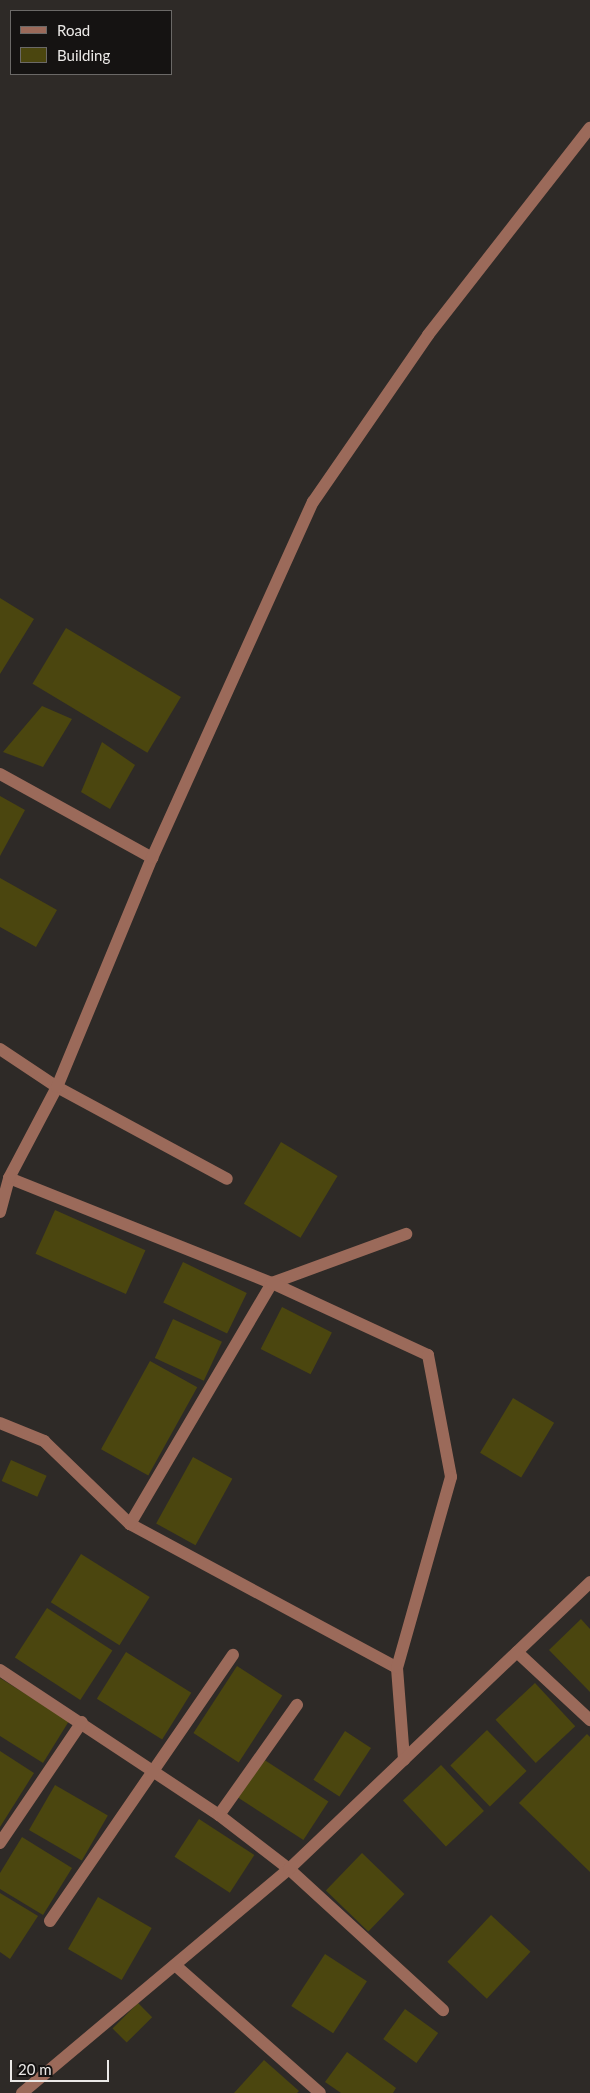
<!DOCTYPE html>
<html>
<head>
<meta charset="utf-8">
<style>
	body { margin:0 }
	#map { position:relative; width:590px; height:2093px; overflow:hidden; background:#2e2a27; font-family:Lato,sans-serif }
	div>[style] { position:absolute }
	[style*='--x'] { left:calc(var(--x)*1px); top:calc(var(--y)*1px); width:calc(var(--w)*1px); rotate:calc(var(--a)*1deg) }
	.building>* { inset:0; background:#4b460f; transform-origin:0 0 }
	.minor>* { height:12px; margin:-6px; padding:0 6px; transform-origin:6px; border-radius:6px; background:#9b6a5a }
	span { translate:-50% -50%; white-space:nowrap; text-align:center; line-height:1.15; -webkit-text-stroke:4px #151312; paint-order:stroke }
	.legend { position:absolute; left:10px; top:10px; width:162px; height:65px; box-sizing:border-box; background:#151312; border:1px solid #6b6967; margin:0; padding:6px 9px; list-style:none; font-size:15px; color:#ebe9e7 }
	.legend li { display:flex; align-items:center; gap:10px; height:25px }
	.legend b { width:25px; border:1px solid #6b6967 }
	.scale { position:absolute; left:10px; top:2060px; width:99px; height:22px; box-sizing:border-box; border:2px solid #ebe9e7; border-top:0; padding-left:6px; font-size:15px; line-height:18px; white-space:nowrap; color:#ebe9e7; -webkit-text-stroke:4px #151312; paint-order:stroke }
</style>
</head>
<body>
<div id="map">
	<div class="building">
		<i style="clip-path:polygon(0 598px,34px 619px,0 674px)"></i>
		<i style="left:66px;top:628px;width:134px;height:65px;rotate:31deg"></i>
		<i style="clip-path:polygon(42px 706px,72px 719px,43px 767px,3px 752px)"></i>
		<i style="clip-path:polygon(102px 742px,135px 765px,110px 809px,81px 792px)"></i>
		<i style="clip-path:polygon(0 796px,25px 810px,0 856px)"></i>
		<i style="clip-path:polygon(0 878px,57px 910px,36px 947px,0 927px)"></i>
		<i style="left:281px;top:1142px;width:66px;height:72px;rotate:31deg"></i>
		<i style="left:55px;top:1210px;width:99px;height:48px;rotate:24deg"></i>
		<i style="left:183px;top:1262px;width:71px;height:45px;rotate:26deg"></i>
		<i style="left:282px;top:1307px;width:56px;height:47px;rotate:27deg"></i>
		<i style="left:173px;top:1319px;width:54px;height:43px;rotate:25deg"></i>
		<i style="left:150px;top:1361px;width:54px;height:101px;rotate:29deg"></i>
		<i style="left:513px;top:1398px;width:48px;height:64px;rotate:31deg"></i>
		<i style="left:193px;top:1457px;width:45px;height:76px;rotate:29deg"></i>
		<i style="left:11px;top:1460px;width:39px;height:23px;rotate:24deg"></i>
		<i style="left:81px;top:1554px;width:81px;height:57px;rotate:32deg"></i>
		<i style="left:47px;top:1608px;width:78px;height:59px;rotate:33deg"></i>
		<i style="clip-path:polygon(581px 1619px,590px 1629px,590px 1692px,549px 1650px)"></i>
		<i style="left:126px;top:1652px;width:77px;height:55px;rotate:32deg"></i>
		<i style="left:237px;top:1666px;width:54px;height:80px;rotate:33deg"></i>
		<i style="clip-path:polygon(0 1678px,69px 1721px,43px 1763px,0 1736px)"></i>
		<i style="left:535px;top:1683px;width:59px;height:54px;rotate:47deg"></i>
		<i style="left:487px;top:1730px;width:57px;height:51px;rotate:46deg"></i>
		<i style="left:345px;top:1731px;width:31px;height:58px;rotate:33deg"></i>
		<i style="clip-path:polygon(587px 1734px,590px 1737px,590px 1872px,519px 1803px)"></i>
		<i style="clip-path:polygon(0 1751px,34px 1773px,0 1827px)"></i>
		<i style="left:263px;top:1759px;width:78px;height:46px;rotate:33deg"></i>
		<i style="left:441px;top:1765px;width:63px;height:52px;rotate:47deg"></i>
		<i style="left:55px;top:1785px;width:61px;height:52px;rotate:30deg"></i>
		<i style="left:199px;top:1819px;width:66px;height:45px;rotate:33deg"></i>
		<i style="clip-path:polygon(22px 1837px,72px 1868px,43px 1915px,0 1889px,0 1873px)"></i>
		<i style="left:362px;top:1853px;width:59px;height:52px;rotate:44deg"></i>
		<i style="clip-path:polygon(0 1893px,38px 1916px,10px 1959px,0 1952px)"></i>
		<i style="left:98px;top:1897px;width:62px;height:60px;rotate:30deg"></i>
		<i style="left:491px;top:1915px;width:54px;height:64px;rotate:43deg"></i>
		<i style="left:325px;top:1954px;width:50px;height:62px;rotate:33deg"></i>
		<i style="left:138px;top:2003px;width:20px;height:36px;rotate:45deg"></i>
		<i style="left:405px;top:2009px;width:41px;height:37px;rotate:36deg"></i>
		<i style="clip-path:polygon(347px 2052px,396px 2088px,393px 2093px,341px 2093px,325px 2082px)"></i>
		<i style="clip-path:polygon(264px 2060px,299px 2091px,297px 2093px,234px 2093px)"></i>
	</div>
	<div class="minor">
		<i style="--x:0;--y:774;--w:174;--a:28.9"></i>
		<i style="--x:0;--y:1049;--w:69;--a:33.7"></i>
		<i style="--x:57;--y:1087;--w:193;--a:28.4"></i>
		<i style="--x:9;--y:1178;--w:283;--a:21.8"></i>
		<i style="--x:272;--y:1283;--w:143;--a:-20.1"></i>
		<i style="--x:0;--y:1212;--w:35;--a:-75"></i>
		<i style="--x:9;--y:1178;--w:103;--a:-62.2"></i>
		<i style="--x:57;--y:1087;--w:248;--a:-67.5"></i>
		<i style="--x:152;--y:858;--w:391;--a:-65.7"></i>
		<i style="--x:313;--y:502;--w:203;--a:-55.4"></i>
		<i style="--x:428;--y:335;--w:263;--a:-52"></i>
		<i style="--x:0;--y:1423;--w:48;--a:22.2"></i>
		<i style="--x:44;--y:1441;--w:120;--a:44"></i>
		<i style="--x:130;--y:1524;--w:303;--a:28.3"></i>
		<i style="--x:397;--y:1668;--w:92;--a:85.6"></i>
		<i style="--x:130;--y:1524;--w:280;--a:-59.5"></i>
		<i style="--x:272;--y:1283;--w:172;--a:24.8"></i>
		<i style="--x:428;--y:1355;--w:124;--a:79.3"></i>
		<i style="--x:451;--y:1477;--w:198;--a:105.8"></i>
		<i style="--x:517;--y:1652;--w:100;--a:43"></i>
		<i style="--x:0;--y:1670;--w:263;--a:33.5"></i>
		<i style="--x:219;--y:1815;--w:88;--a:37.6"></i>
		<i style="--x:289;--y:1869;--w:209;--a:42.5"></i>
		<i style="--x:219;--y:1815;--w:135;--a:-54.7"></i>
		<i style="--x:0;--y:1843;--w:146;--a:-55.9"></i>
		<i style="--x:50;--y:1921;--w:323;--a:-55.5"></i>
		<i style="--x:175;--y:1965;--w:193;--a:41.4"></i>
		<i style="--x:22;--y:2093;--w:349;--a:-40"></i>
		<i style="--x:289;--y:1869;--w:416;--a:-43.6"></i>
	</div>
	<ul class="legend">
	<li><b style="height:6px;background:#9b6a5a"></b>Road</li>
	<li><b style="height:14px;background:#4b460f"></b>Building</li>
	</ul>
	<div class="scale">20 m</div>
</div>
</body>
</html>
